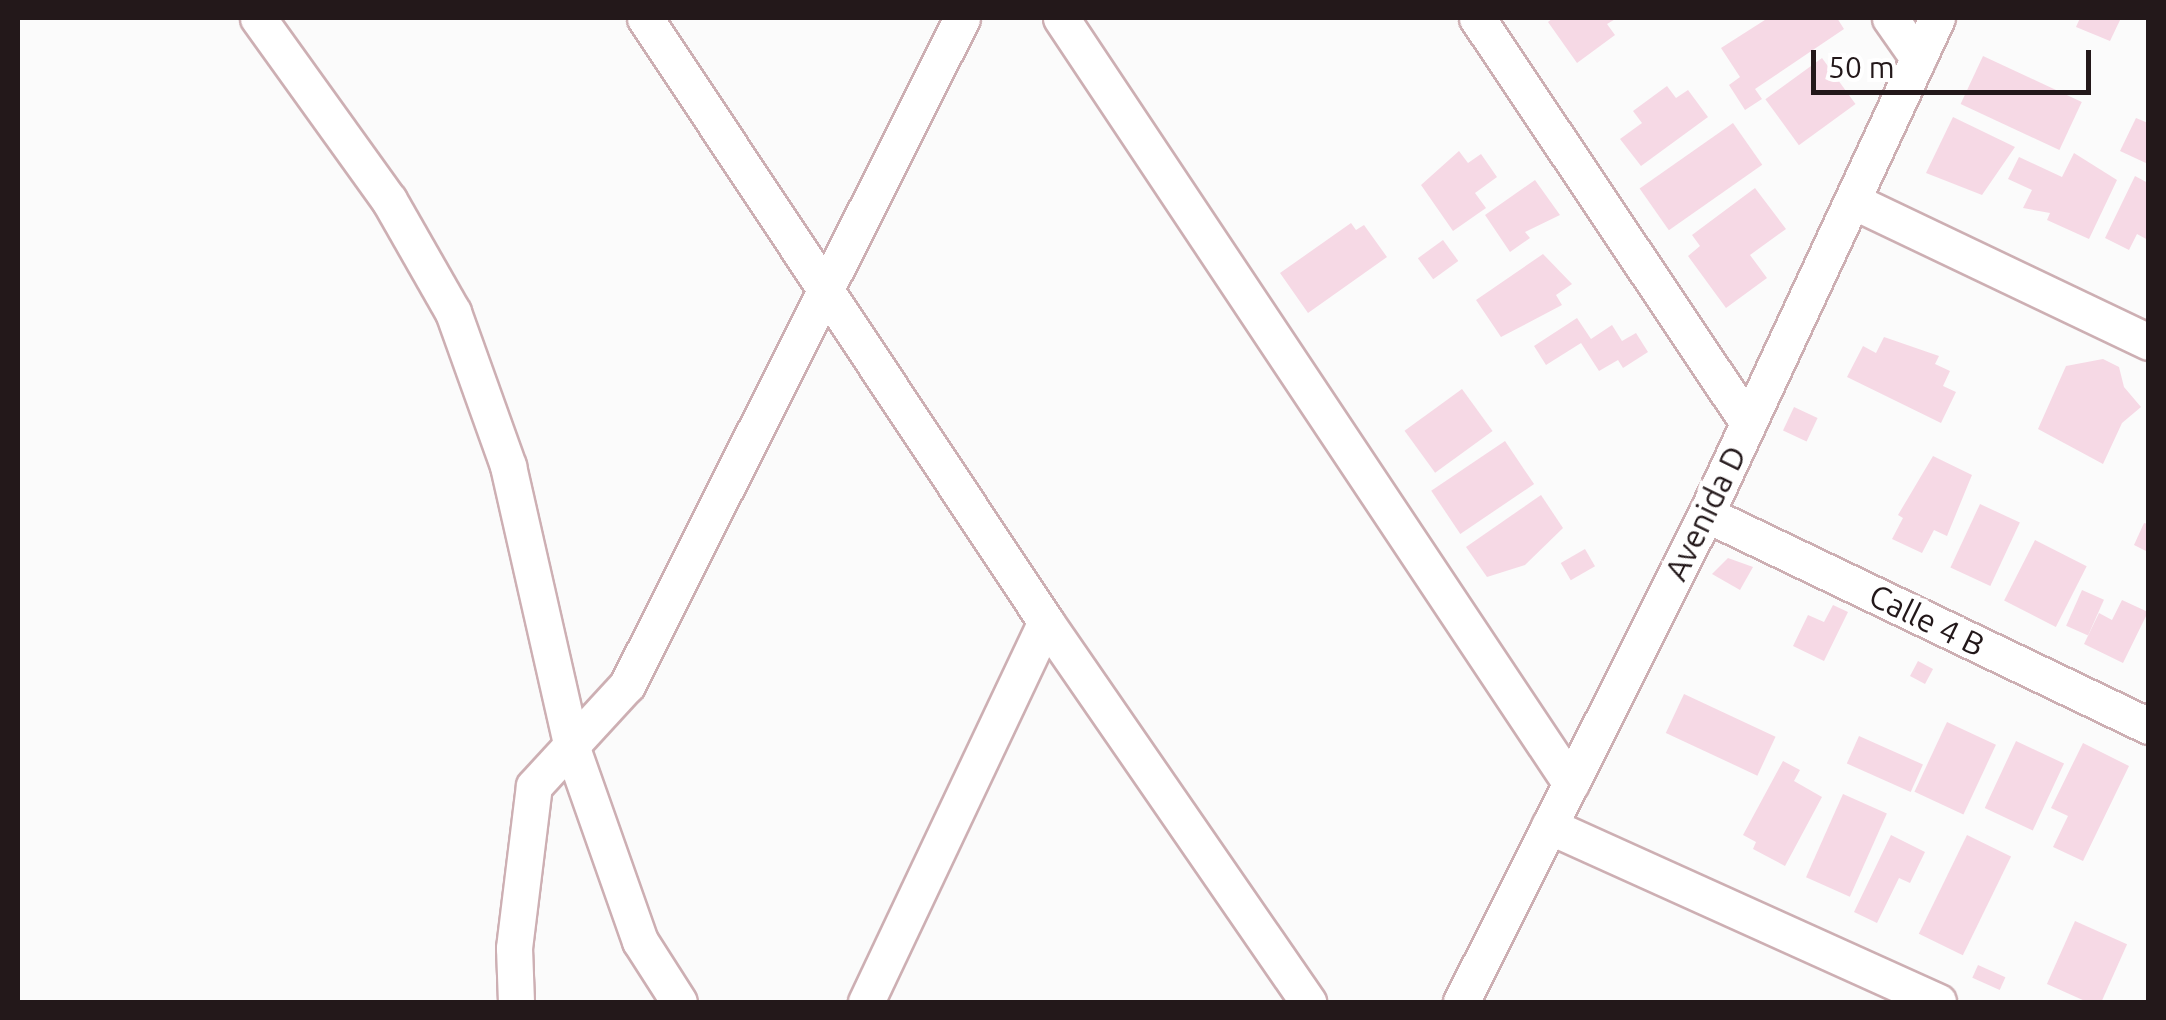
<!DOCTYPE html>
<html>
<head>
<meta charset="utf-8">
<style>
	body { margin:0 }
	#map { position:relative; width:2166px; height:1020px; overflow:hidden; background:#fbfbfb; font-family:Ubuntu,sans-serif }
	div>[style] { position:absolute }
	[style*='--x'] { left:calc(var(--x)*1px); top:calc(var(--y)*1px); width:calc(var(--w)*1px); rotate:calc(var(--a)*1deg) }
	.building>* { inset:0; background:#f6d9e5; transform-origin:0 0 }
	.roads { filter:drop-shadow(2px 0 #cdafb3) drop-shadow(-2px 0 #cdafb3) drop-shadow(0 2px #cdafb3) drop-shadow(0 -2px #cdafb3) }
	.minor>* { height:35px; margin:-17.5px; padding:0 17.5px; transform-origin:17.5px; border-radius:17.5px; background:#fff }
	span { translate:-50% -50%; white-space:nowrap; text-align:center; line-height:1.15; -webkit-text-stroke:9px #fff; paint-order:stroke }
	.street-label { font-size:32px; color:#23181a }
	.frame { position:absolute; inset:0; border:20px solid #23181a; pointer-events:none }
	.scale { position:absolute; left:1811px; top:50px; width:280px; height:45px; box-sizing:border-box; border:5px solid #23181a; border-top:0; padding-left:12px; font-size:30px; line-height:35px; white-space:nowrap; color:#23181a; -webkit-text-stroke:8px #fff; paint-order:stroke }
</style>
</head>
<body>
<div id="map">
	<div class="building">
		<i style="clip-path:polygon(1553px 18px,1617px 18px,1607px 24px,1615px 35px,1577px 63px,1548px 22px)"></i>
		<i style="clip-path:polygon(1768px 18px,1837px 18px,1844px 29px,1755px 89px,1762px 99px,1745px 110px,1729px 85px,1740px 77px,1721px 48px)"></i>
		<i style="clip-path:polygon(2080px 18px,2121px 18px,2110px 41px,2076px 27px)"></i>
		<i style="left:1983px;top:56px;width:109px;height:53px;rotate:25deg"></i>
		<i style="left:1822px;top:58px;width:57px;height:70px;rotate:54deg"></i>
		<i style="clip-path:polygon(1667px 86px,1676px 98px,1688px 90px,1708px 117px,1641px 166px,1620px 139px,1642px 123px,1633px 111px)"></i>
		<i style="clip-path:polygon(1953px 117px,2015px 147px,1982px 195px,1926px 173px)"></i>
		<i style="clip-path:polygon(2136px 118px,2148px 123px,2148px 164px,2120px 151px)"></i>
		<i style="left:1733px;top:123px;width:51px;height:114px;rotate:55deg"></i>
		<i style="clip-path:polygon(1459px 151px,1468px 163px,1481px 154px,1497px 177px,1475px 193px,1486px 208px,1453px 231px,1421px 185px)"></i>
		<i style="clip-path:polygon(2074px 153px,2117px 180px,2089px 239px,2047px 220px,2050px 213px,2023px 208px,2032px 190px,2008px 179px,2019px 157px,2062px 177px)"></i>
		<i style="clip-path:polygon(2135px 176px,2148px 183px,2148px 240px,2137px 234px,2129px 250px,2105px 238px)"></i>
		<i style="clip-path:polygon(1535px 180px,1560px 215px,1525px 232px,1530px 238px,1510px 252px,1485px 215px)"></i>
		<i style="clip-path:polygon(1755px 188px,1786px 229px,1750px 255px,1767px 278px,1726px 308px,1688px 256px,1700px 246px,1692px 235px)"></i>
		<i style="clip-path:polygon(1351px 223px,1356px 230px,1364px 225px,1387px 257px,1308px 313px,1280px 273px)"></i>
		<i style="left:1443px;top:240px;width:26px;height:31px;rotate:54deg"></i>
		<i style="clip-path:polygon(1543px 254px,1572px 284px,1556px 295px,1562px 305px,1501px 337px,1476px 300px)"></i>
		<i style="clip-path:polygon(1577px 318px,1591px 339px,1612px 325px,1622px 341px,1636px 333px,1648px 352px,1623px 368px,1618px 360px,1599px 371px,1581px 343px,1546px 365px,1534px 346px)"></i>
		<i style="clip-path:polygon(1884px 337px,1939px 356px,1935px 364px,1950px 371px,1943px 386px,1956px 392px,1941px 423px,1847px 377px,1863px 346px,1876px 353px)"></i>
		<i style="clip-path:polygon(2103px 359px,2119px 367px,2124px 387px,2141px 407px,2122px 423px,2103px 464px,2038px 429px,2066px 366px)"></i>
		<i style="left:1462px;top:389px;width:52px;height:71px;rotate:54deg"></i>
		<i style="left:1794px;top:407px;width:26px;height:26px;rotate:25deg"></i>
		<i style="left:1505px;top:441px;width:52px;height:89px;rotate:56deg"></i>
		<i style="clip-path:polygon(1933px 456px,1972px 475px,1947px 536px,1934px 530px,1922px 553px,1892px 539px,1903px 518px,1898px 515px)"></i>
		<i style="clip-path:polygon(1541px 495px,1563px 528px,1525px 565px,1487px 577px,1466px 547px)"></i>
		<i style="left:1980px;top:504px;width:44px;height:70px;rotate:25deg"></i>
		<i style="clip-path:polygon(2144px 523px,2148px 524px,2148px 552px,2134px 545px)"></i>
		<i style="left:2035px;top:540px;width:58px;height:68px;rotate:27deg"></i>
		<i style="left:1585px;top:549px;width:20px;height:28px;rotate:60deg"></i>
		<i style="clip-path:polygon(1728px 558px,1753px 567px,1740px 590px,1712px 574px)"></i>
		<i style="left:2082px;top:590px;width:24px;height:39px;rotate:24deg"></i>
		<i style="clip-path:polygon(2122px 600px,2148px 612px,2123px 663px,2084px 644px,2099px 613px,2112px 620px)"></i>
		<i style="clip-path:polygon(1833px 605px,1848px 612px,1824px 661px,1793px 646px,1808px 615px,1824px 622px)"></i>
		<i style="left:1918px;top:661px;width:17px;height:17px;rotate:28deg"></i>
		<i style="left:1684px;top:694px;width:101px;height:43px;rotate:25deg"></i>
		<i style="left:1947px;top:722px;width:54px;height:77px;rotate:25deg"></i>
		<i style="left:1859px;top:736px;width:70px;height:30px;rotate:24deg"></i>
		<i style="left:2016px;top:741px;width:53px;height:74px;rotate:25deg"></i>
		<i style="clip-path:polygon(2083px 743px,2129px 766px,2083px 861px,2053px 847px,2068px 816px,2051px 808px)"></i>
		<i style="clip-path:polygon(1783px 761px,1800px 770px,1794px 781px,1822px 797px,1785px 866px,1753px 849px,1756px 842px,1743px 835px)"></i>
		<i style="left:1843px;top:794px;width:48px;height:91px;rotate:24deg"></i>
		<i style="clip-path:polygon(1891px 835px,1925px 852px,1910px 883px,1899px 878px,1877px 923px,1854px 912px)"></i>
		<i style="left:1967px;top:835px;width:49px;height:110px;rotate:26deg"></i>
		<i style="left:2075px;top:921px;width:57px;height:69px;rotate:24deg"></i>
		<i style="left:1978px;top:965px;width:30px;height:14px;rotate:24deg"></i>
	</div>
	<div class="roads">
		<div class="minor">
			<i style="--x:258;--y:18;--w:224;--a:54.3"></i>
			<i style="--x:389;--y:200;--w:129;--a:60.3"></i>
			<i style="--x:453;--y:312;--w:164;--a:70.3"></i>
			<i style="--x:508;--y:466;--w:289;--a:77.2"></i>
			<i style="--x:572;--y:748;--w:205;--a:70.6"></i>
			<i style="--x:640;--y:941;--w:72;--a:57.4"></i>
			<i style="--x:645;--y:18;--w:725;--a:56.42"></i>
			<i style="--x:1046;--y:622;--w:462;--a:55.4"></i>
			<i style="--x:1061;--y:18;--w:920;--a:56.34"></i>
			<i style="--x:1477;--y:18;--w:487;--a:56.2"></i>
			<i style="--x:1890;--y:18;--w:49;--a:55"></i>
			<i style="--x:1853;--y:201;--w:327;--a:25.5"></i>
			<i style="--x:1706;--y:514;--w:490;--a:25.6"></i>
			<i style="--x:1549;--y:826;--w:427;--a:24.3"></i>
			<i style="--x:516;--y:1002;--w:54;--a:-92.1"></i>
			<i style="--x:514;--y:948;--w:163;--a:-83"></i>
			<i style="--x:534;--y:786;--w:137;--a:-47.4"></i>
			<i style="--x:627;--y:685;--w:746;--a:-63.33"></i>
			<i style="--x:866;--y:1002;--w:420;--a:-64.7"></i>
			<i style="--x:1461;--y:1002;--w:546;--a:-63.34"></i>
			<i style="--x:1706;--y:514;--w:547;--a:-65.03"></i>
		</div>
	</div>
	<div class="street-label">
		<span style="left:1705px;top:513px;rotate:-64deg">Avenida D</span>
		<span style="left:1927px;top:620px;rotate:26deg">Calle 4 B</span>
	</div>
	<div class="frame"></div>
	<div class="scale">50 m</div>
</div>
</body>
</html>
